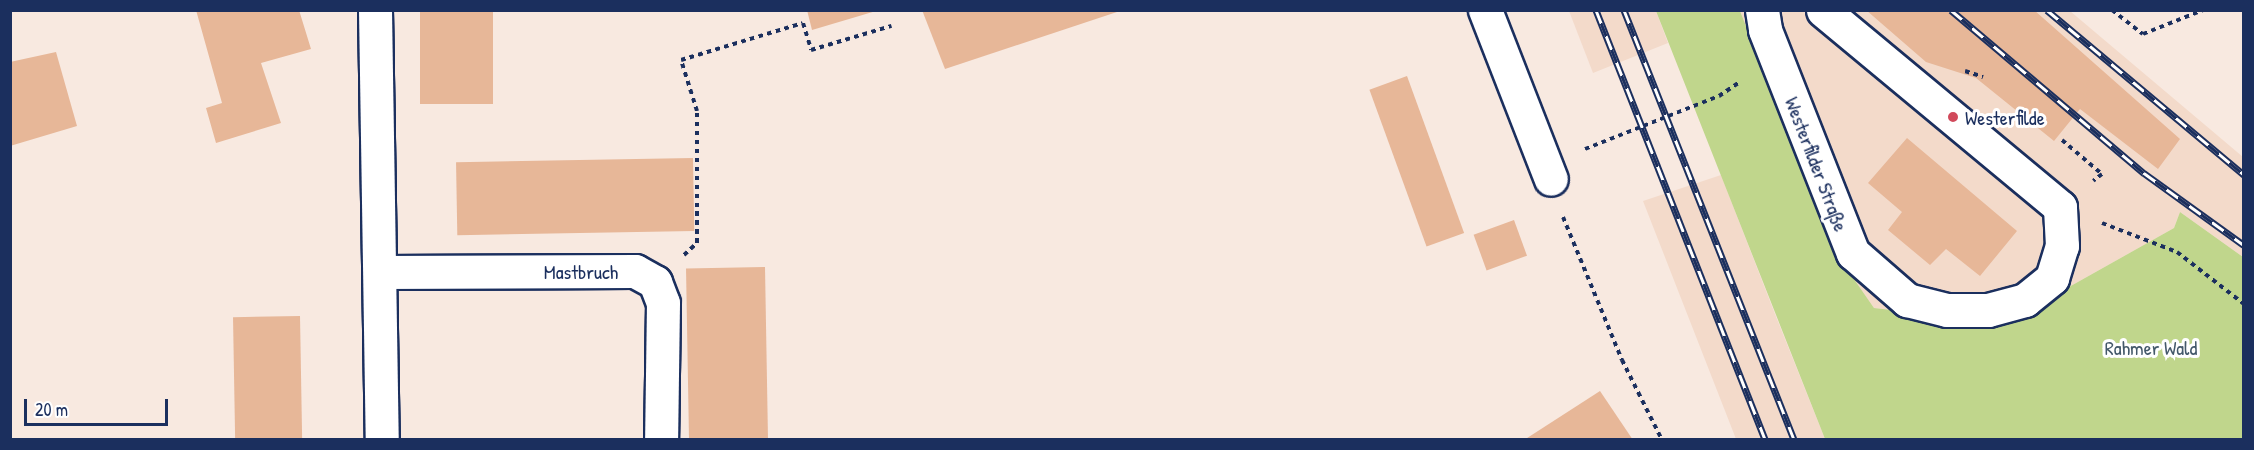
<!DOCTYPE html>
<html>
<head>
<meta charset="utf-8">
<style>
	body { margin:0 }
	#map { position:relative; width:2254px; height:450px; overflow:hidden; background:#f8e9e0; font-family:"Patrick Hand",sans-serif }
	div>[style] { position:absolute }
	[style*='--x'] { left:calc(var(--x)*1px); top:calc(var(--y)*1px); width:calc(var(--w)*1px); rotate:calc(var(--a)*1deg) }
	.built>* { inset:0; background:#f3daca }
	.green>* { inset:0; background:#c0d68c }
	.building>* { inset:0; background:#e7b798; transform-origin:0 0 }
	.path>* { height:4px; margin-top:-2px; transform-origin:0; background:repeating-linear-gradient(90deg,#1b2f5e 0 4.5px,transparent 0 9px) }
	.roads { filter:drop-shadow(2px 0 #1b2f5e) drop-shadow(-2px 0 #1b2f5e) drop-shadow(0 2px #1b2f5e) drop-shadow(0 -2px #1b2f5e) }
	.minor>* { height:33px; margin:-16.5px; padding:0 16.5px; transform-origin:16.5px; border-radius:16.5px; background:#fff }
	.rail>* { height:7px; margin-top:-3.5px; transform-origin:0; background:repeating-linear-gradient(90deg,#fff 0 14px,#1b2f5e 0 28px); box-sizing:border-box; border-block:2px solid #1b2f5e }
	.dots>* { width:16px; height:16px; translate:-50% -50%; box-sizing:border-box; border:3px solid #fff; border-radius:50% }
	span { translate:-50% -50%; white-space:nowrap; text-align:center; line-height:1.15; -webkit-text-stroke:6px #fff; paint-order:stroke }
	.poi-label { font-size:20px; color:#1b2f5e }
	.left { translate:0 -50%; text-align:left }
	.street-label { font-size:20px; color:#1b2f5e }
	.park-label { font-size:20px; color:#44596a }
	.frame { position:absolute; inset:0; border:12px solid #1b2f5e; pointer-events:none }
	.scale { position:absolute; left:24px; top:399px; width:144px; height:27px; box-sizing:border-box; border:3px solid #1b2f5e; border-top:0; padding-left:8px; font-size:18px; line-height:21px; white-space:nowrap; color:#1b2f5e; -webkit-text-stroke:4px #fff; paint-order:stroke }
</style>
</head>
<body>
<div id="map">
	<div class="built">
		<i style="clip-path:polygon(1569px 11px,1656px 11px,1668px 43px,1593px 73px)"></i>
		<i style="clip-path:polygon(1740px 11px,2070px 11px,2243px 157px,2243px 257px,2180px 212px,2174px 228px,2005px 323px,1874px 308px,1838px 256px)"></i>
		<i style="clip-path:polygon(1721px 175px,1775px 314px,1825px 439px,1736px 439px,1643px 201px)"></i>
	</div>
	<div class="green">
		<i style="clip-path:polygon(1656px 11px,1740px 11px,1838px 256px,1874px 308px,2005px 323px,2174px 228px,2180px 212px,2243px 257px,2243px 439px,1825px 439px)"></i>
	</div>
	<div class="building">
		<i style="clip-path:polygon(196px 10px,299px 10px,311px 49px,261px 63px,281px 123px,216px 143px,206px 108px,222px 103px)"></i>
		<i style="left:420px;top:10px;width:73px;height:94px"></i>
		<i style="clip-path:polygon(807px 10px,876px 10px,876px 11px,812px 30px)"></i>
		<i style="clip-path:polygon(922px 10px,1120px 10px,1120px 11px,945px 69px)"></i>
		<i style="clip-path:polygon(1866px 10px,2034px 10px,2180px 139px,2158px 169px,2080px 109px,2054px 141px,1976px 78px,1926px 62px)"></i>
		<i style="clip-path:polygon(56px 52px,77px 126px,10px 146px,10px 62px)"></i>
		<i style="left:1407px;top:76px;width:167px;height:40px;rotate:70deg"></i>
		<i style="clip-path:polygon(1907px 138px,2017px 231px,1980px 276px,1946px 249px,1930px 265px,1888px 230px,1902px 212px,1868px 183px)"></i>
		<i style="left:693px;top:158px;width:73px;height:237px;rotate:89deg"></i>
		<i style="left:1514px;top:220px;width:38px;height:43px;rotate:70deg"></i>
		<i style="left:765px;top:267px;width:173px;height:79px;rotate:89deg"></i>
		<i style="left:300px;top:316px;width:124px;height:67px;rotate:89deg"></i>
		<i style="clip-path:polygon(1600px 391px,1633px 440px,1524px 440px)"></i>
	</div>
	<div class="path">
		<i style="--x:2112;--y:10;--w:39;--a:38"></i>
		<i style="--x:2143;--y:34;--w:65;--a:-21.8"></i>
		<i style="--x:1965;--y:71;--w:19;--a:18"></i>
		<i style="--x:2062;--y:140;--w:52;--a:40.4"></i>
		<i style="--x:2102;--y:174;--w:11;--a:142"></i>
		<i style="--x:1585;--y:149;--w:144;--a:-21.6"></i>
		<i style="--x:1719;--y:96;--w:25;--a:-34"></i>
		<i style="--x:1563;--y:217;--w:155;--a:67.6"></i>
		<i style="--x:1622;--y:360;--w:89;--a:63.4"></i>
		<i style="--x:2102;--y:223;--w:80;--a:21.1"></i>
		<i style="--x:2177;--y:252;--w:85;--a:37.8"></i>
		<i style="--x:684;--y:255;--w:18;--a:-43"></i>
		<i style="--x:697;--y:243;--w:132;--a:-90"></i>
		<i style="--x:697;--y:111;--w:53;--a:-107.4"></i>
		<i style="--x:681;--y:60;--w:127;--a:-16.9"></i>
		<i style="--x:803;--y:23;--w:28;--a:73"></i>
		<i style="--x:811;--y:50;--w:84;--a:-16.7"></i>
	</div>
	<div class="roads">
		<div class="minor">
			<i style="--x:375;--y:10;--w:430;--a:89.1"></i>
			<i style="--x:1485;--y:10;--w:181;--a:68.7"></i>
			<i style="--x:1762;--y:10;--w:20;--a:81"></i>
			<i style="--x:1765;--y:30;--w:240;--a:68.5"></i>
			<i style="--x:1853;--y:253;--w:72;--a:41"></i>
			<i style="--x:1907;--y:300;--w:41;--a:14"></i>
			<i style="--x:1947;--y:310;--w:41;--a:0"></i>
			<i style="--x:1988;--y:310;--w:38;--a:-15"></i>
			<i style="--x:2025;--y:300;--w:35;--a:-39"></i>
			<i style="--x:2052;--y:278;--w:34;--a:-73"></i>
			<i style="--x:2062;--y:246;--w:39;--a:-93"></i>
			<i style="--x:2060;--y:207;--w:308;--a:-140.3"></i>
			<i style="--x:381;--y:272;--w:254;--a:-0.2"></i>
			<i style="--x:635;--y:271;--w:23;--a:29"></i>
			<i style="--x:655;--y:282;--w:22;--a:69"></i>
			<i style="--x:663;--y:303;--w:137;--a:90.8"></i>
		</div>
	</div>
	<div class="rail">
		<i style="--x:1596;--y:10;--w:462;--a:68.5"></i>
		<i style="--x:1624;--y:10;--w:462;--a:68.4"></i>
		<i style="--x:1951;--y:10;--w:253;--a:40.2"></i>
		<i style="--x:2144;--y:173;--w:123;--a:35.8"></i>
		<i style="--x:2047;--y:10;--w:257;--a:39.9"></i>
	</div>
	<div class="dots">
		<i style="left:1953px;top:117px;background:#d1495b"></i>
	</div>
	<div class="poi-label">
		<span class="left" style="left:1965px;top:117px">Westerfilde</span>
	</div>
	<div class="street-label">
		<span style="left:1817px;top:164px;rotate:69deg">Westerfilder Straße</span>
		<span style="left:581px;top:271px">Mastbruch</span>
	</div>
	<div class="park-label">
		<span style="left:2151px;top:347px">Rahmer Wald</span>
	</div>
	<div class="frame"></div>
	<div class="scale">20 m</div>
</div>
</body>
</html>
